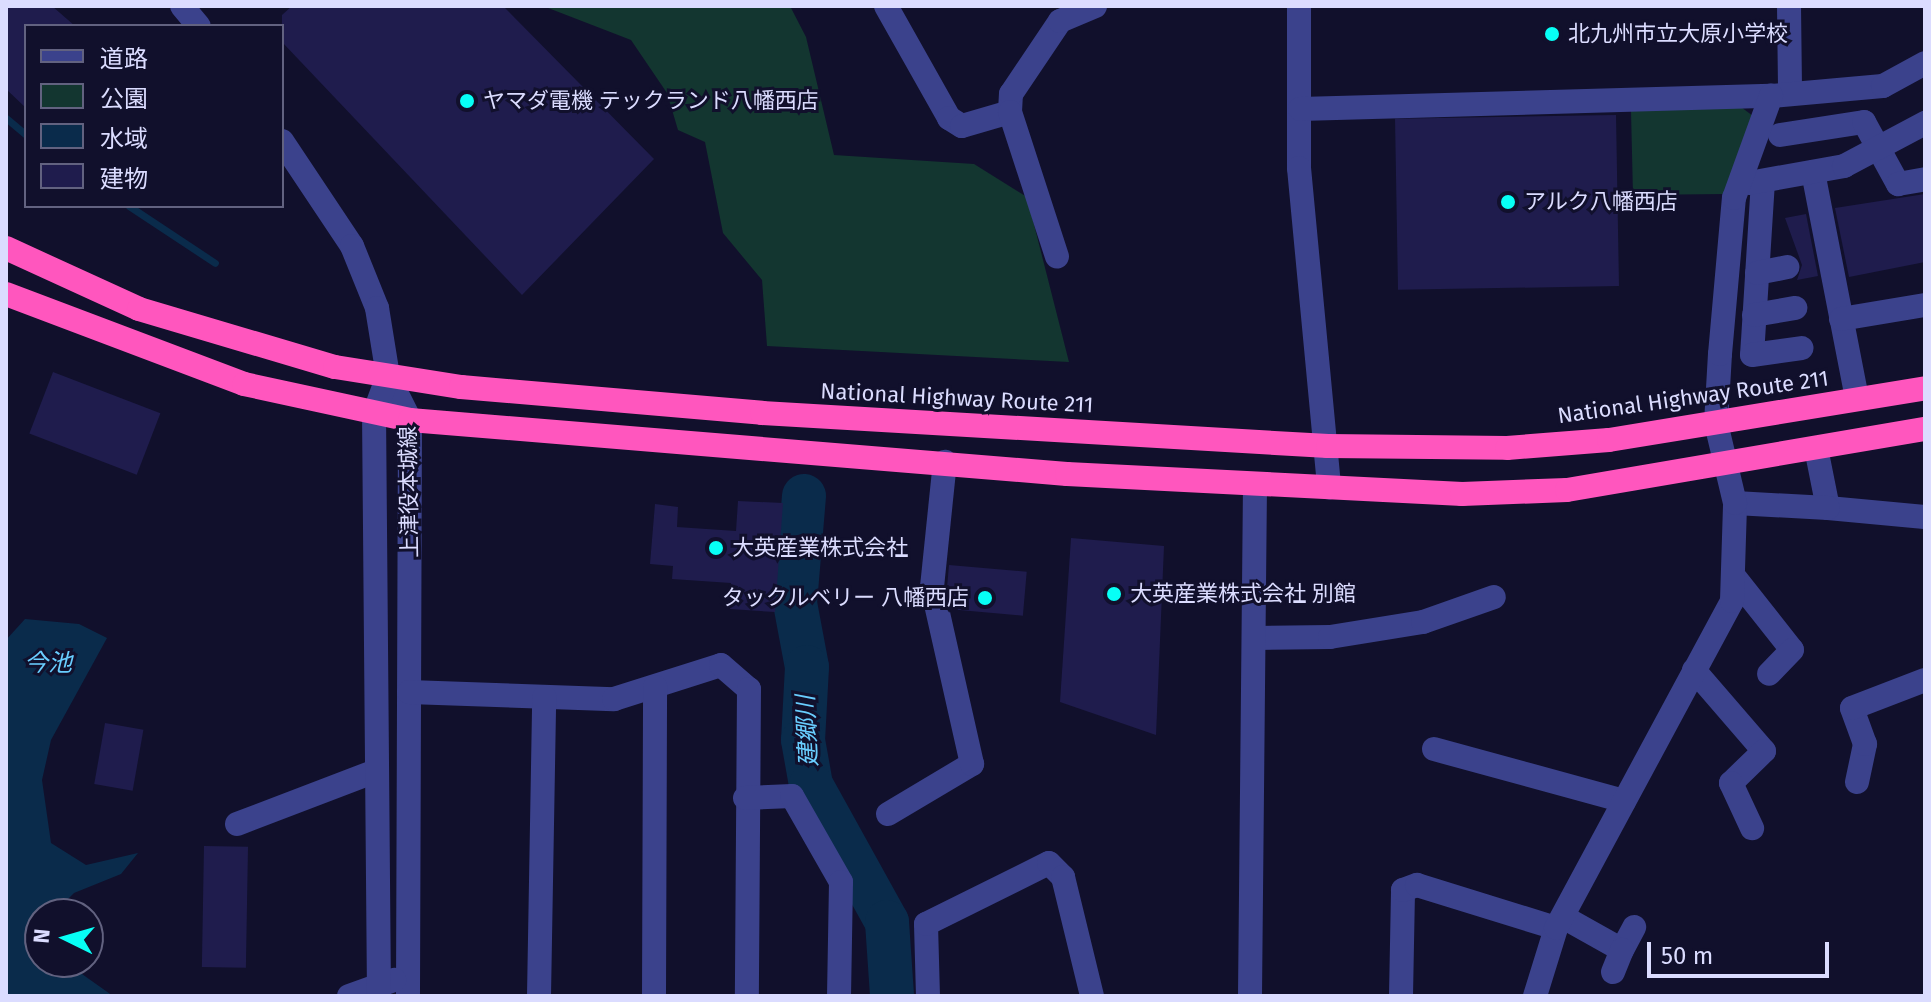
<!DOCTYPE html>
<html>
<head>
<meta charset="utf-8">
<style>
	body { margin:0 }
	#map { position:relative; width:1931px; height:1002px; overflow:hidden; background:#11102c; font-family:"Fira Sans","Noto Sans JP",sans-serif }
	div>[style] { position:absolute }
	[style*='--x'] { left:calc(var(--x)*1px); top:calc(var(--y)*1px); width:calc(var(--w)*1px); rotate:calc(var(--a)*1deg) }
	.green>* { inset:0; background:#133630 }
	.water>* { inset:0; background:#0a2b4b }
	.stream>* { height:7px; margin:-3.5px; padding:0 3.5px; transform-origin:3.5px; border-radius:3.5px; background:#0a2b4b }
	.river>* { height:44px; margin:-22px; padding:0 22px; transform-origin:22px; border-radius:22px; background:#0a2b4b }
	.building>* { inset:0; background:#1f1c4d; transform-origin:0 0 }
	.minor>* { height:24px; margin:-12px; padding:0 12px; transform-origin:12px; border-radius:12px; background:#3b428c }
	.highway>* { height:24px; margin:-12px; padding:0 12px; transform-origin:12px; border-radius:12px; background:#ff56be }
	.dots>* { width:22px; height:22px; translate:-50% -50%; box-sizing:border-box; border:4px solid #11102c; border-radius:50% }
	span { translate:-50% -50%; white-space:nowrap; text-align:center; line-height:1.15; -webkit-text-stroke:6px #11102c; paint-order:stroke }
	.poi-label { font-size:22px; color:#dbdcff }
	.left { translate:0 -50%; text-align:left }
	.right { translate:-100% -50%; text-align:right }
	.street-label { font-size:22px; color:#dbdcff }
	.water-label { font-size:24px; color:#69ceff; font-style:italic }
	.frame { position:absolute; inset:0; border:8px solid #dbdcff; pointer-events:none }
	.legend { position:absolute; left:24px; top:24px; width:260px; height:184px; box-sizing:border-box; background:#11102c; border:2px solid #626280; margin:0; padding:10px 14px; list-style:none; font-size:24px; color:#dbdcff }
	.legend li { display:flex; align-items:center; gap:16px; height:40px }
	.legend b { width:40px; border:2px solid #626280 }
	.north { position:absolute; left:24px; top:898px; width:80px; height:80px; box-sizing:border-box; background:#11102c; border:2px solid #626280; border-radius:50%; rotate:275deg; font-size:22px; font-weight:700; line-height:32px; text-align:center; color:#dbdcff }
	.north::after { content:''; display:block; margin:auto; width:28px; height:36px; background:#07fff6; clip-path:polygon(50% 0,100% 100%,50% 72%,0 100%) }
	.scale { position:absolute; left:1647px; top:942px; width:182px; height:36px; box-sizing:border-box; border:4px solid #dbdcff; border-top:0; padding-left:10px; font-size:24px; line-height:28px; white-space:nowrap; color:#dbdcff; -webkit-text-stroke:6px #11102c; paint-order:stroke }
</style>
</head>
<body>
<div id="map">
	<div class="green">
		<i style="clip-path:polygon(543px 6px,790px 6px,806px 37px,834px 155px,974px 164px,1027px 197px,1069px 362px,767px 346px,762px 280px,723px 233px,705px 142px,678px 130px,667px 93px,631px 40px)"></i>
		<i style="clip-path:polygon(1741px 107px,1753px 116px,1724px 194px,1633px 195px,1631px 111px)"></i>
	</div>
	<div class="water">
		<i style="clip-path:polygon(25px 619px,79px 624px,107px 638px,51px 740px,42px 780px,51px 843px,86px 865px,138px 853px,121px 874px,74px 893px,53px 914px,40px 914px,40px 962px,65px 962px,113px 996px,6px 996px,6px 640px)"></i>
	</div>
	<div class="stream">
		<i style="--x:6;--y:118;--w:26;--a:40"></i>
		<i style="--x:129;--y:206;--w:103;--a:33.5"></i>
	</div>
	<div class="river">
		<i style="--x:804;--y:496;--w:107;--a:94.8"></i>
		<i style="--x:795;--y:603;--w:65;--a:79.4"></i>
		<i style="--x:807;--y:667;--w:73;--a:93.1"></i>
		<i style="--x:803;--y:740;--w:46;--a:79.9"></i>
		<i style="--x:811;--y:785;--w:157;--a:61"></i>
		<i style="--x:887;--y:922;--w:74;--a:86.1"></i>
	</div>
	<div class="building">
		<i style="clip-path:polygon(6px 6px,52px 6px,75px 26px,26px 26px,26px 108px,6px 89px)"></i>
		<i style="clip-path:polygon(292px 6px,503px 6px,654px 159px,522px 295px,282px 42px,282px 15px)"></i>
		<i style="left:1616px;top:115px;width:171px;height:221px;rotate:89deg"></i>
		<i style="clip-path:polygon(1925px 194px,1925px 262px,1849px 277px,1835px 208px)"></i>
		<i style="clip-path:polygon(1806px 214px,1818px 276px,1797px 280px,1802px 265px,1785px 218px)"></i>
		<i style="left:53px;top:372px;width:115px;height:66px;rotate:21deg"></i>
		<i style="clip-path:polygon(738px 501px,783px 503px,775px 612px,730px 609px,731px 583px,672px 579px,673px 566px,650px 564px,655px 504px,678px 507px,677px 527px,736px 531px)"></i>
		<i style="clip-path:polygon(1071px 538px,1164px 546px,1156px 735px,1060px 702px)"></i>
		<i style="left:949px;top:565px;width:78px;height:44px;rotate:5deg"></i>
		<i style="left:105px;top:723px;width:39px;height:62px;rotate:10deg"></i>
		<i style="left:204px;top:846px;width:44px;height:121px;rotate:1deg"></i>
	</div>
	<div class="minor">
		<i style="--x:182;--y:6;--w:26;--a:50"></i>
		<i style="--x:886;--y:6;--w:129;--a:60.6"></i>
		<i style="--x:949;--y:118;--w:15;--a:32"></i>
		<i style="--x:962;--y:126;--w:50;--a:-16.3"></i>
		<i style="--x:1010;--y:112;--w:18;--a:-87"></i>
		<i style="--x:1011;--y:94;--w:88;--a:-56.1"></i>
		<i style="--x:1060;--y:21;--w:38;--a:-23"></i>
		<i style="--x:1299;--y:6;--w:162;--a:90"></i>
		<i style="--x:1299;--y:168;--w:321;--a:84.6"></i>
		<i style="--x:1789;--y:6;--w:86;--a:89.3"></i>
		<i style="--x:1300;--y:109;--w:471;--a:-1.6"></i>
		<i style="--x:1771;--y:96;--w:112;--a:-5.1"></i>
		<i style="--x:1883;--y:86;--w:48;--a:-28.7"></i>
		<i style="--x:1010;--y:112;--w:152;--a:72"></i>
		<i style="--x:1780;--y:135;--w:85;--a:-8.8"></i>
		<i style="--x:1864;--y:122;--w:71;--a:61.3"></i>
		<i style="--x:1898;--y:184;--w:27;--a:-10"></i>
		<i style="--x:282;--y:141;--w:126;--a:56.3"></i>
		<i style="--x:352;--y:246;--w:67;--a:68"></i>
		<i style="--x:377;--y:308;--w:69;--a:80.8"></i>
		<i style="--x:388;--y:376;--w:49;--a:63.4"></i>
		<i style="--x:410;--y:420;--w:576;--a:90.2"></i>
		<i style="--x:1813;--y:172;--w:231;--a:79"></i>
		<i style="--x:1763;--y:181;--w:174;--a:93.6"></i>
		<i style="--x:1752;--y:355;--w:50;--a:-8"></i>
		<i style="--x:1749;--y:183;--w:97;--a:-10.1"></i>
		<i style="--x:1844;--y:166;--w:92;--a:-28"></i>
		<i style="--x:1757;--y:273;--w:31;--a:-11"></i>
		<i style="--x:1754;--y:315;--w:42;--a:-9.7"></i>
		<i style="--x:1841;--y:319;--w:85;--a:-9.5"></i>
		<i style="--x:1816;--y:448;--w:61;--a:78.7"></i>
		<i style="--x:1828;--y:508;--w:97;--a:5.3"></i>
		<i style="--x:1735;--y:503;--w:93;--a:3.1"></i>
		<i style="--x:1736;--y:579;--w:90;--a:51.7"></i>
		<i style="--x:1792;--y:650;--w:33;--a:134"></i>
		<i style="--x:1256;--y:638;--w:74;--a:-0.8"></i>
		<i style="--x:1330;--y:637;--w:94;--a:-9.2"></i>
		<i style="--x:1423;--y:622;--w:75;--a:-19.4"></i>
		<i style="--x:1694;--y:670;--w:107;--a:49.2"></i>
		<i style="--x:1764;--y:751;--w:46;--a:135.9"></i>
		<i style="--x:1731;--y:783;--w:50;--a:65"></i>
		<i style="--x:409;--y:692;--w:205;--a:2"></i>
		<i style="--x:614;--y:699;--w:112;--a:-17.6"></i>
		<i style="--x:721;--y:665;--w:37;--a:41"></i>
		<i style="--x:749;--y:689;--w:307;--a:90.4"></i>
		<i style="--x:1434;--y:749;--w:197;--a:15.3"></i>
		<i style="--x:1857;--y:782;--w:39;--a:-78"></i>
		<i style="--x:1865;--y:744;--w:38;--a:-110"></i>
		<i style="--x:1852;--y:708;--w:78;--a:-21"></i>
		<i style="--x:745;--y:798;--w:47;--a:-2.4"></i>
		<i style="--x:792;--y:796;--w:99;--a:60.3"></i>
		<i style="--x:841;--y:882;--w:114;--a:91"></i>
		<i style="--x:888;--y:814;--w:98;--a:-30.8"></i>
		<i style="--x:972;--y:764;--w:181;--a:-102.7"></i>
		<i style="--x:932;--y:587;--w:126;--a:-84.1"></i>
		<i style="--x:237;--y:824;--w:149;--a:-20.9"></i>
		<i style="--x:1565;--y:918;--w:65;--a:29.3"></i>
		<i style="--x:1622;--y:950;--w:26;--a:-62"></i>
		<i style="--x:1613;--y:972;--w:24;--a:-68"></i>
		<i style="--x:349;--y:996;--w:48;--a:-19.6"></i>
		<i style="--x:379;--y:996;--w:582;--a:-90.49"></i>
		<i style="--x:374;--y:414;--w:40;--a:-69.8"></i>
		<i style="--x:539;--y:996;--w:299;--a:-89"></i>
		<i style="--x:654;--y:996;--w:309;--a:-89.8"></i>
		<i style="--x:928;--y:996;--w:72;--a:-91.6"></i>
		<i style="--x:926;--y:924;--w:137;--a:-26.4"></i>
		<i style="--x:1049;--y:863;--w:20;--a:45"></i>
		<i style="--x:1063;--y:877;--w:122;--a:76.3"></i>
		<i style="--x:1250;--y:996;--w:510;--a:-89.44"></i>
		<i style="--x:1401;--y:996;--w:106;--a:-88.9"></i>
		<i style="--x:1403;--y:890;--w:15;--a:-20"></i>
		<i style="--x:1417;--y:885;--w:145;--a:17.2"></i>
		<i style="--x:1535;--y:996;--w:71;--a:-72.8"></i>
		<i style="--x:1556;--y:928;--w:371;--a:-61.7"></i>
		<i style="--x:1732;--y:601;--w:98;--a:-88.2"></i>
		<i style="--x:1735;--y:503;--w:82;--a:-103.4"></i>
		<i style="--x:1716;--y:423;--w:69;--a:-86.7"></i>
		<i style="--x:1720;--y:354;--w:157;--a:-84.9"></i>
		<i style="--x:1734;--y:198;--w:109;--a:-70.1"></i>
	</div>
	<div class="highway">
		<i style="--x:6;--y:248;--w:146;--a:24.6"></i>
		<i style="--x:139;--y:309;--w:204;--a:16.5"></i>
		<i style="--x:335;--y:367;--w:128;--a:9"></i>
		<i style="--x:461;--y:387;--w:302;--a:4.9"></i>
		<i style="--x:762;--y:413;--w:567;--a:3.34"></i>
		<i style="--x:1328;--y:446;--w:179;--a:0.6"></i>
		<i style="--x:1507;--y:448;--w:102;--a:-4.5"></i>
		<i style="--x:1609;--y:440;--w:320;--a:-9.3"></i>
		<i style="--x:6;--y:294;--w:254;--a:20.7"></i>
		<i style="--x:244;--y:384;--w:170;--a:12.2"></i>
		<i style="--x:410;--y:420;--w:659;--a:4.7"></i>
		<i style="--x:1067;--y:474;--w:396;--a:2.9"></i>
		<i style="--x:1462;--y:494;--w:105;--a:-2.2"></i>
		<i style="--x:1567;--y:490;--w:363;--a:-9.7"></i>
	</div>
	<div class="dots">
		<i style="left:1552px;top:34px;background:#07fff6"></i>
		<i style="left:467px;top:101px;background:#07fff6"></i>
		<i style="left:1508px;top:202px;background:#07fff6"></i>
		<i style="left:716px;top:548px;background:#07fff6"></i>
		<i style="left:1114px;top:594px;background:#07fff6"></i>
		<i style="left:985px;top:598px;background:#07fff6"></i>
	</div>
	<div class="poi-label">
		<span class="left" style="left:1568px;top:34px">北九州市立大原小学校</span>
		<span class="left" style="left:483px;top:101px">ヤマダ電機 テックランド八幡西店</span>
		<span class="left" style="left:1524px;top:202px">アルク八幡西店</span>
		<span class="left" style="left:732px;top:548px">大英産業株式会社</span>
		<span class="left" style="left:1130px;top:594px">大英産業株式会社 別館</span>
		<span class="right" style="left:969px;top:598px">タックルベリー 八幡西店</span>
	</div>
	<div class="street-label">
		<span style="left:1693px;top:397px;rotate:-8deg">National Highway Route 211</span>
		<span style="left:957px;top:398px;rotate:3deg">National Highway Route 211</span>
		<span style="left:409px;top:492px;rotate:-91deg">上津役本城線</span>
	</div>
	<div class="water-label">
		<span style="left:48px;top:664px">今池</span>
		<span style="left:808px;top:731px;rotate:-93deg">建郷川</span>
	</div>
	<div class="frame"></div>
	<ul class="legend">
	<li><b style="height:10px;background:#3b428c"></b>道路</li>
	<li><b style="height:22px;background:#133630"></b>公園</li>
	<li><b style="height:22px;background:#0a2b4b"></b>水域</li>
	<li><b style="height:22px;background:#1f1c4d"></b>建物</li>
	</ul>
	<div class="north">N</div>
	<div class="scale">50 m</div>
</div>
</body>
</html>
